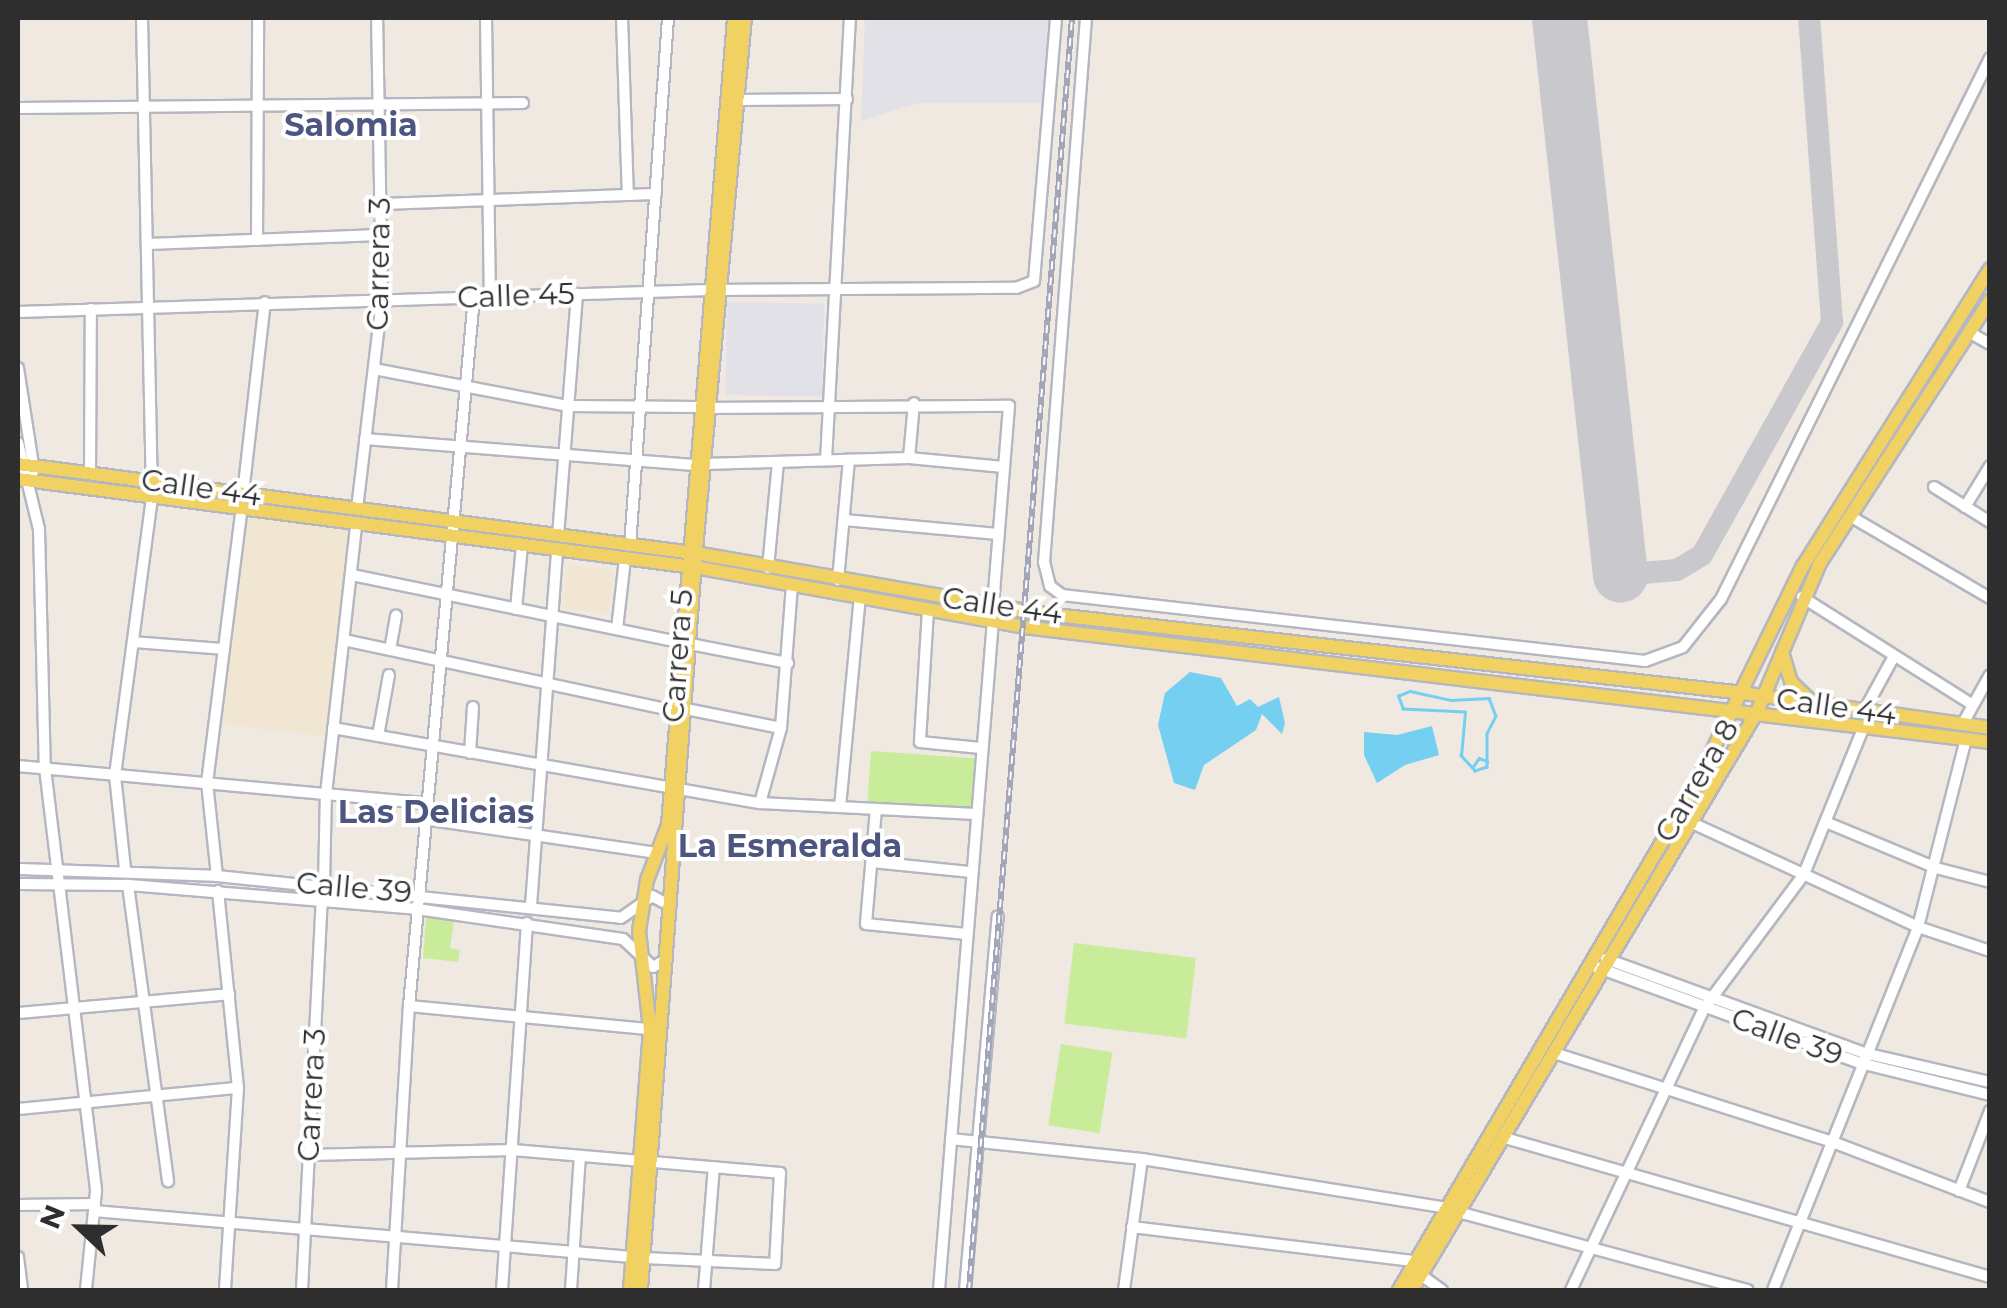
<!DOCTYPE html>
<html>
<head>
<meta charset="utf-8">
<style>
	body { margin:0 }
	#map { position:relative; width:2007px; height:1308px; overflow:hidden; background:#efe9e1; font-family:Montserrat,sans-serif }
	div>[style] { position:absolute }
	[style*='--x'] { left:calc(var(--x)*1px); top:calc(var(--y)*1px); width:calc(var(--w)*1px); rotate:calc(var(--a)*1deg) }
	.industrial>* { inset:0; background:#e3e1e8; transform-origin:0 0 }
	.education>* { inset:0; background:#f0e6d1; transform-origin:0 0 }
	.pitch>* { inset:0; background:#c9ec9a; transform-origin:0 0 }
	.water>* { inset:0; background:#75cff0 }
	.stream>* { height:2.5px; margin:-1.25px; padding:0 1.25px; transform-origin:1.25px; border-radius:1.25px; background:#75cff0 }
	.taxiway>* { height:22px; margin:-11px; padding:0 11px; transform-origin:11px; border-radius:11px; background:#c9c8cc }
	.runway>* { height:55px; margin:-27.5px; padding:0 27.5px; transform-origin:27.5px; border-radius:27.5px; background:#c9c8cc }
	.roads { filter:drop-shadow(2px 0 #b4b7c1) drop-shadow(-2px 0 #b4b7c1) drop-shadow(0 2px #b4b7c1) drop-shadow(0 -2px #b4b7c1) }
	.minor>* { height:10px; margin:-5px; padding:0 5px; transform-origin:5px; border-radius:5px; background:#fff }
	.major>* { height:12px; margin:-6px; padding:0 6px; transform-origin:6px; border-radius:6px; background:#f2d163 }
	.rail>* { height:6px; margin-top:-3px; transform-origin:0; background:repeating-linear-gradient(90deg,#fff 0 8px,#a3a6b8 0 16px); box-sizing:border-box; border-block:2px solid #a3a6b8 }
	span { translate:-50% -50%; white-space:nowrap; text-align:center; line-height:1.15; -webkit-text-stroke:8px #fff; paint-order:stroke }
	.street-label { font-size:30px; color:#2e2e2e }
	.neighbourhood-label { font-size:32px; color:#4d5680; font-weight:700 }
	.frame { position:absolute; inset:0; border:20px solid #2e2e2e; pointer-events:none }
	.north { position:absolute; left:30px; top:1178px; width:100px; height:100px; -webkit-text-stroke:8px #fff; paint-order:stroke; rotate:292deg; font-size:28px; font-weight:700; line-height:40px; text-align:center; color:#2e2e2e }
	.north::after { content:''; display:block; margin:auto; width:35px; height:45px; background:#2e2e2e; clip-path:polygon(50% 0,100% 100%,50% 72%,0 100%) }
</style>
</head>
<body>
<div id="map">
	<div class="industrial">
		<i style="clip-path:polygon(865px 18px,1049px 18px,1042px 103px,918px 103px,861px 121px)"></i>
		<i style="left:727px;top:302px;width:97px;height:93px;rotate:1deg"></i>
	</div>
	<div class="education">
		<i style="left:244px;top:515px;width:110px;height:210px;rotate:7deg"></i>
		<i style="left:568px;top:565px;width:46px;height:44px;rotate:7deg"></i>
	</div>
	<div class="pitch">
		<i style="left:871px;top:751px;width:104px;height:53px;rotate:4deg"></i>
		<i style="clip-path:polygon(426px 918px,454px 921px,450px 948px,460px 950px,458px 962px,423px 958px)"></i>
		<i style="left:1074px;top:943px;width:123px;height:81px;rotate:7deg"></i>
		<i style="left:1061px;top:1044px;width:52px;height:82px;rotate:9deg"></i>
	</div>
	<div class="water">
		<i style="clip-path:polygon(1190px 672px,1221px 678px,1237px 706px,1250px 699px,1258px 707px,1279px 697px,1285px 723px,1282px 734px,1262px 714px,1256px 730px,1204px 765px,1195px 790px,1174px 783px,1158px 725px,1165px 693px)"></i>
		<i style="clip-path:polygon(1432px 726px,1439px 755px,1405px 765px,1377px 783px,1364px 755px,1364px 732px,1397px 735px)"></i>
	</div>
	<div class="stream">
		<i style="--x:1410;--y:691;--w:42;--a:12.4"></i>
		<i style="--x:1451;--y:700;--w:38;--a:-3"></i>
		<i style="--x:1489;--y:698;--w:19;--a:69"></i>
		<i style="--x:1496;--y:716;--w:20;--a:117"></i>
		<i style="--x:1487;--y:734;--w:33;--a:90"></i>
		<i style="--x:1487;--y:767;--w:13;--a:162"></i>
		<i style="--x:1475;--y:771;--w:21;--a:-133"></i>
		<i style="--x:1461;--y:756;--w:44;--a:-84.8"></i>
		<i style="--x:1465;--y:712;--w:62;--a:-177.2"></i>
		<i style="--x:1403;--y:709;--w:14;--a:-111"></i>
		<i style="--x:1398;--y:696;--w:13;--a:-23"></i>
		<i style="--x:1472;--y:768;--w:12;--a:-55"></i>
		<i style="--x:1479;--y:758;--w:9;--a:21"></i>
	</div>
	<div class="taxiway">
		<i style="--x:1620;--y:575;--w:57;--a:-5"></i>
		<i style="--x:1677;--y:570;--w:29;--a:-31"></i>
		<i style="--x:1702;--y:555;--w:267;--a:-60.8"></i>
		<i style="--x:1832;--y:322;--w:305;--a:-94.3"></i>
	</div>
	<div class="runway">
		<i style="--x:1559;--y:18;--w:560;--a:83.75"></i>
	</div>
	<div class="roads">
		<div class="minor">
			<i style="--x:142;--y:18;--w:463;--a:88.8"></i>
			<i style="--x:486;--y:18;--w:279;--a:89.2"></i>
			<i style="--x:622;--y:18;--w:177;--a:88.1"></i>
			<i style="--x:1086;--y:18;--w:546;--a:94.41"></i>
			<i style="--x:1044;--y:562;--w:25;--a:76"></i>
			<i style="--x:1050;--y:586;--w:15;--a:37"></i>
			<i style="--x:1062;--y:595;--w:587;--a:6.46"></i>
			<i style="--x:1645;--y:661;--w:40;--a:-20.2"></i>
			<i style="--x:1683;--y:647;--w:61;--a:-51.6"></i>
			<i style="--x:1721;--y:599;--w:604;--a:-63.56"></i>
			<i style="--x:738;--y:100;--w:109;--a:-0.5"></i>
			<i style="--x:18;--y:108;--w:505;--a:-0.57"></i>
			<i style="--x:381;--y:204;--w:275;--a:-2.1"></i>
			<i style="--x:257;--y:240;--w:222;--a:-89.7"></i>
			<i style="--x:147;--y:244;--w:234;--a:-2.2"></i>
			<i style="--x:18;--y:312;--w:692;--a:-1.82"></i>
			<i style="--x:710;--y:290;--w:306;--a:-0.4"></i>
			<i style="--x:1016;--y:288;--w:19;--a:-21"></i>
			<i style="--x:1034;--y:281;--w:264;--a:-85.2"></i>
			<i style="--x:1969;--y:332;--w:24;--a:30"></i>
			<i style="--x:18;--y:368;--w:104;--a:81.2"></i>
			<i style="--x:374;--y:369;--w:197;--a:10.8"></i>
			<i style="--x:568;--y:406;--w:131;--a:0.4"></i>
			<i style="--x:709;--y:408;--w:300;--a:-0.4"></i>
			<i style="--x:1009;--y:406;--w:201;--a:94.6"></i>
			<i style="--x:365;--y:439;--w:330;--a:4.5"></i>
			<i style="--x:18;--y:443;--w:89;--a:76.3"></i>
			<i style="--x:39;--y:529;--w:239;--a:88.6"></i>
			<i style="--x:45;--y:768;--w:426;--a:83.1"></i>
			<i style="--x:96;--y:1191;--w:100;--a:95.8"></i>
			<i style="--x:909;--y:458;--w:55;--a:-84.8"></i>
			<i style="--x:826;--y:460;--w:443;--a:-86.9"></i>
			<i style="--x:704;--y:464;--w:205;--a:-1.7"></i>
			<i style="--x:909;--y:458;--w:95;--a:5.4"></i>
			<i style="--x:90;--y:473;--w:164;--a:-89.7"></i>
			<i style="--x:1934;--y:487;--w:66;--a:32"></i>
			<i style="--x:243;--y:494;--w:193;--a:-83.5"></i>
			<i style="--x:1965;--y:507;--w:48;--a:-58.6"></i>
			<i style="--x:357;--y:509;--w:210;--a:-83.2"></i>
			<i style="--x:382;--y:300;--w:282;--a:-91"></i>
			<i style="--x:1850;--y:516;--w:162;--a:30.4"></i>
			<i style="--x:844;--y:520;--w:155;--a:5.2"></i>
			<i style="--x:558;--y:536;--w:243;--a:-85.5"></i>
			<i style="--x:630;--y:546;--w:529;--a:-85.88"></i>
			<i style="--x:768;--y:568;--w:106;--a:-84.6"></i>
			<i style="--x:352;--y:575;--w:334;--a:11.6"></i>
			<i style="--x:838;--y:580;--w:121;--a:-84.8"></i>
			<i style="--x:1802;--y:597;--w:202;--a:32.3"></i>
			<i style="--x:516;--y:609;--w:63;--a:-84.6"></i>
			<i style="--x:928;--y:610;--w:132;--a:93.5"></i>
			<i style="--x:920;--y:742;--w:61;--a:5.6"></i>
			<i style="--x:617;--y:629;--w:70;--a:-83.5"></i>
			<i style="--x:344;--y:640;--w:338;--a:12.1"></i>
			<i style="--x:133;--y:642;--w:91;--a:4.4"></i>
			<i style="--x:690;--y:644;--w:100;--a:11"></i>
			<i style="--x:390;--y:650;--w:35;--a:-80"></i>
			<i style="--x:686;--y:709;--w:97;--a:11.3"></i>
			<i style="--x:1864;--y:711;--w:60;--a:-61.3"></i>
			<i style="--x:1962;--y:725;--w:57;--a:-60.8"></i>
			<i style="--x:333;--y:728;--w:434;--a:10"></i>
			<i style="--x:760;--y:803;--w:216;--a:2.9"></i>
			<i style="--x:378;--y:736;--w:62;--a:-79.8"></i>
			<i style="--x:470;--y:753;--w:46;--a:-86.3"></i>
			<i style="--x:18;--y:766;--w:410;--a:5.2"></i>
			<i style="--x:760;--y:803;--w:78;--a:-74.4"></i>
			<i style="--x:781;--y:728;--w:143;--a:-85.6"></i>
			<i style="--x:840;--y:807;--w:211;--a:-84.6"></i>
			<i style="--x:876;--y:809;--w:115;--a:95"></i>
			<i style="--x:866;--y:924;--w:101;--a:5.7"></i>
			<i style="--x:424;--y:819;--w:234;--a:8.3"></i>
			<i style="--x:1690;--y:822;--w:251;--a:24.7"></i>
			<i style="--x:1918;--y:927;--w:76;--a:18.4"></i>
			<i style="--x:1828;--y:823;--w:117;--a:22.6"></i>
			<i style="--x:1936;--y:868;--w:56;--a:14.5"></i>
			<i style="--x:872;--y:862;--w:100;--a:5.8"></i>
			<i style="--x:18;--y:869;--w:199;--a:2"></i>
			<i style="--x:217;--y:876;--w:406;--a:5.9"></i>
			<i style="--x:621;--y:918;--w:38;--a:-35"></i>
			<i style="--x:652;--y:896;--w:21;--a:28"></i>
			<i style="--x:125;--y:869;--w:95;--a:-96.1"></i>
			<i style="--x:115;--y:775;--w:278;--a:-82.4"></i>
			<i style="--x:217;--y:876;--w:94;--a:-96.1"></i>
			<i style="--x:207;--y:783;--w:273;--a:-82.8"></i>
			<i style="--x:18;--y:884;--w:110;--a:0.5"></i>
			<i style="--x:128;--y:885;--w:290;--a:4.7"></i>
			<i style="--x:417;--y:909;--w:208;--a:8.3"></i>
			<i style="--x:623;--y:939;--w:41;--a:43"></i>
			<i style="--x:653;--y:967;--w:16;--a:-30"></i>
			<i style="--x:128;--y:885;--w:299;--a:82.3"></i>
			<i style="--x:324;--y:886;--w:92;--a:-88.8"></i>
			<i style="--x:326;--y:794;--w:270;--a:-83.6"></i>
			<i style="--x:218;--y:891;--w:198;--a:84.2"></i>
			<i style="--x:238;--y:1088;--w:202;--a:93.7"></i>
			<i style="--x:531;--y:906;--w:357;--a:-85.8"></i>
			<i style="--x:1606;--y:959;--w:275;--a:20"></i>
			<i style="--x:1864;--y:1053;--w:129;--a:13"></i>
			<i style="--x:1596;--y:967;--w:281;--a:20"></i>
			<i style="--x:1860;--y:1063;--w:134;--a:13.8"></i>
			<i style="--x:409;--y:1006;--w:242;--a:5.5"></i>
			<i style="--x:18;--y:1013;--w:212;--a:-5.1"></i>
			<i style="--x:1554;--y:1053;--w:290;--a:17.7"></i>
			<i style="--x:1830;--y:1141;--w:171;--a:20.9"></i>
			<i style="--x:18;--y:1109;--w:221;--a:-5.5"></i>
			<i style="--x:1505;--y:1138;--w:505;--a:15.99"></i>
			<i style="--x:951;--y:1139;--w:192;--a:6"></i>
			<i style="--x:1142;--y:1159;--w:309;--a:9.1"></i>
			<i style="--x:309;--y:1155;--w:204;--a:-1.4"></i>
			<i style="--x:513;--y:1150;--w:268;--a:4.9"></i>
			<i style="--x:780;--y:1173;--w:91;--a:93.1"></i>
			<i style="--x:775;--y:1264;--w:131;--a:-177.4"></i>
			<i style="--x:1959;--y:1191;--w:86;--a:-68.8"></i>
			<i style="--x:18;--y:1205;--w:77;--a:-0.7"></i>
			<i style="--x:94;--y:1211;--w:540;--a:4.89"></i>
			<i style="--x:1458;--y:1212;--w:300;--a:15.1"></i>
			<i style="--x:1132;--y:1227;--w:285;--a:6.9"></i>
			<i style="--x:18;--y:1257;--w:33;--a:83"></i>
			<i style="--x:1421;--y:1275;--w:26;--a:36"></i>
			<i style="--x:302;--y:1290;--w:391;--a:-87.1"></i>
			<i style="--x:392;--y:1290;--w:285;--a:-86.6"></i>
			<i style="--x:409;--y:1006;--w:712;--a:-84.76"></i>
			<i style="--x:502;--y:1290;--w:368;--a:-86.1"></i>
			<i style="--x:571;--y:1290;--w:134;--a:-86.2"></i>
			<i style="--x:704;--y:1290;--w:123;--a:-85.4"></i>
			<i style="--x:939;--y:1290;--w:671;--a:-85.39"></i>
			<i style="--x:965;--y:1290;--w:375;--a:-85"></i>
			<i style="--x:1124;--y:1290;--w:132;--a:-82.2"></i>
			<i style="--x:1571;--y:1290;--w:313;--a:-64.7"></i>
			<i style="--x:1705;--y:1007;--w:166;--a:-53.3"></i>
			<i style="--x:1804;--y:874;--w:160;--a:-67.9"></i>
			<i style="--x:1773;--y:1290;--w:391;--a:-68.2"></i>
			<i style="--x:1918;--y:927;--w:194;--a:-75.7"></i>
		</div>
		<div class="major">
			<i style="--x:18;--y:464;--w:689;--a:7.51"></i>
			<i style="--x:701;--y:554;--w:342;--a:9.9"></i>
			<i style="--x:1038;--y:613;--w:701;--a:6.47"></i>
			<i style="--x:1735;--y:692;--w:258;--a:8"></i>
			<i style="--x:18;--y:479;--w:688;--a:7.43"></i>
			<i style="--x:700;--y:568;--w:329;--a:10.3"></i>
			<i style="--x:1024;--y:627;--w:973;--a:6.79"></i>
			<i style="--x:1782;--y:652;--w:31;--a:73"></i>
			<i style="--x:1791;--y:682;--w:33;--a:44"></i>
			<i style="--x:630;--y:1290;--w:262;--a:-85.6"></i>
			<i style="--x:650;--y:1029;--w:99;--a:-96.4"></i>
			<i style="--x:639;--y:931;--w:52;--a:-81.1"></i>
			<i style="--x:647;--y:880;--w:59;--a:-69.1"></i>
			<i style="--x:668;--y:825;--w:810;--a:-85.32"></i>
			<i style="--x:641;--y:1290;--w:743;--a:-85.76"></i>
			<i style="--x:696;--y:549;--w:533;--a:-84.73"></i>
			<i style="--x:1399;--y:1290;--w:584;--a:-59.57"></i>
			<i style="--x:1695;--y:786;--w:245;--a:-63.9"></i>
			<i style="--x:1803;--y:566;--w:351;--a:-57.8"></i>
			<i style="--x:1412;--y:1290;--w:673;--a:-59.17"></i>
			<i style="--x:1757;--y:712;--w:162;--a:-67.1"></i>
			<i style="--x:1820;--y:563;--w:313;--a:-57.1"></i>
		</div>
	</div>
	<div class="rail">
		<i style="--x:969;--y:1290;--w:1276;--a:-85.37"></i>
	</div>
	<div class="street-label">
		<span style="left:379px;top:264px;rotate:-89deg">Carrera 3</span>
		<span style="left:516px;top:296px;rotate:-2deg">Calle 45</span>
		<span style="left:201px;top:488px;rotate:8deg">Calle 44</span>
		<span style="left:1002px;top:606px;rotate:8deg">Calle 44</span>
		<span style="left:678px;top:656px;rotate:-86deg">Carrera 5</span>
		<span style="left:1836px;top:707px;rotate:8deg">Calle 44</span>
		<span style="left:1697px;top:781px;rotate:-60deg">Carrera 8</span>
		<span style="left:354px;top:888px;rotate:5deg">Calle 39</span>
		<span style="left:1787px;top:1037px;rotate:20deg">Calle 39</span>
		<span style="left:312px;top:1095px;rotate:-87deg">Carrera 3</span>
	</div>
	<div class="neighbourhood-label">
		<span style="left:351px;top:125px">Salomia</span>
		<span style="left:436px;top:812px">Las Delicias</span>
		<span style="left:790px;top:846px">La Esmeralda</span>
	</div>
	<div class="frame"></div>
	<div class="north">N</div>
</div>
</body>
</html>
